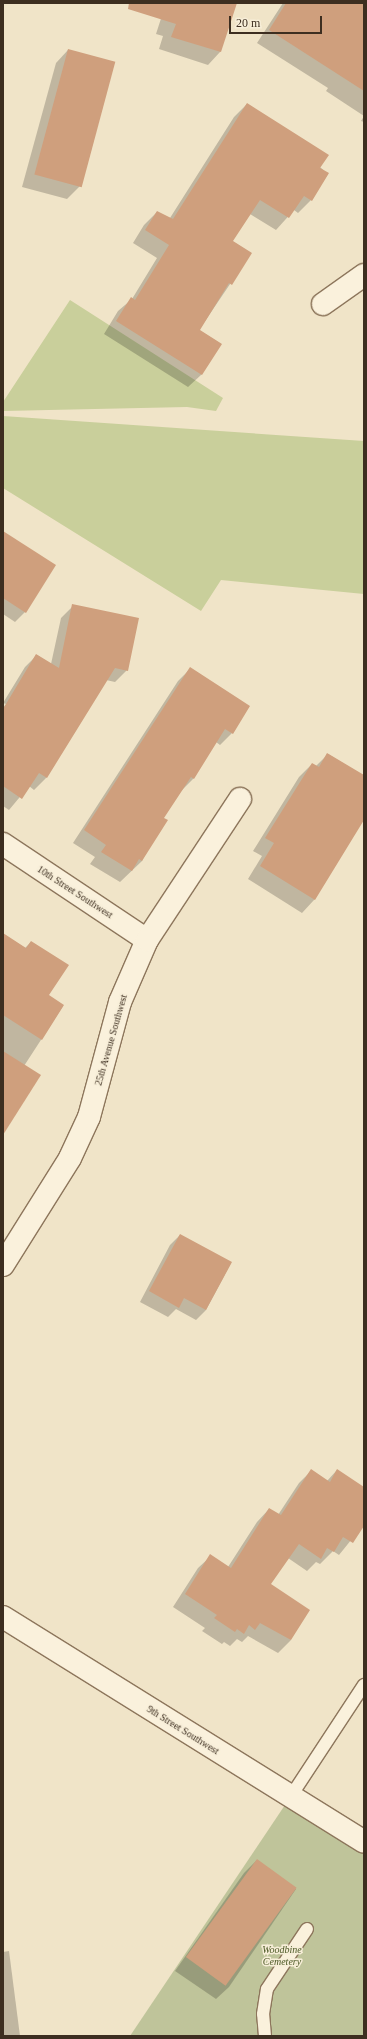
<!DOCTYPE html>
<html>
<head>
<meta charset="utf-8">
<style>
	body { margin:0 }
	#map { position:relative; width:367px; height:2039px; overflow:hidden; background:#f0e4c8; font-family:"Times New Roman",serif }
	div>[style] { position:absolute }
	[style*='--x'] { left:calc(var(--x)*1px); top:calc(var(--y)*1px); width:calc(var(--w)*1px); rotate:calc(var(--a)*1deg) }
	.green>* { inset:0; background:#c9cf9b }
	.cemetery>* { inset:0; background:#bfc49a }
	.shadow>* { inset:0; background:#0003 }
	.building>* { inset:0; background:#cf9f7d; transform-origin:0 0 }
	.roads { filter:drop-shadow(1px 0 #8d765c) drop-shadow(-1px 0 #8d765c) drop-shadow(0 1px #8d765c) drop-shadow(0 -1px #8d765c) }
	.lane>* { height:12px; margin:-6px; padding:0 6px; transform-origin:6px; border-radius:6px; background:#faf1dc }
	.street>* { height:22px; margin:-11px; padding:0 11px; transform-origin:11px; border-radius:11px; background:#faf1dc }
	.secondary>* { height:22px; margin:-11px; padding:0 11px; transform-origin:11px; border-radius:11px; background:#faf1dc }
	span { translate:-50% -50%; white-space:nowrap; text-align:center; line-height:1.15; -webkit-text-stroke:3px #f7eed8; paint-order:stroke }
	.street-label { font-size:10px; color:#3d2e20 }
	.park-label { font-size:10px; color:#4d5a26; font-style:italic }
	.frame { position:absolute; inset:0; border:4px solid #3d2e20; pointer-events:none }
	.scale { position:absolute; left:229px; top:16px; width:93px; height:18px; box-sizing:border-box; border:2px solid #3d2e20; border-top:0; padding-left:5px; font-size:12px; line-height:14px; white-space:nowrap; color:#3d2e20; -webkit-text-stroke:3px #f7eed8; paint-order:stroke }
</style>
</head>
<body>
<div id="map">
	<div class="green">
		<i style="clip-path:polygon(70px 300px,223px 398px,216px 411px,187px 407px,3px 411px,3px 402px)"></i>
		<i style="clip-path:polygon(3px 416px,364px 441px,364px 594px,221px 580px,201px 611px,3px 488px)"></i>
	</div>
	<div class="cemetery">
		<i style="clip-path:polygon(291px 1796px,364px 1843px,364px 2036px,130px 2036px)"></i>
	</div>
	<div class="shadow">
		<i style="clip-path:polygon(166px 3px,236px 3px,220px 52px,208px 65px,159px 49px,163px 36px,156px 34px)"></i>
		<i style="clip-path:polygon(283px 3px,356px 3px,364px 12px,364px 122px,361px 121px,364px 116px,326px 91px,328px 88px,257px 43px)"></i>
		<i style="clip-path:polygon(68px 50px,80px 186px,67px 199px,22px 187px,56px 63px)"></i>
		<i style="clip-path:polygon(247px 104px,328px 174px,311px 200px,298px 213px,294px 210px,276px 230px,250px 214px,232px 241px,251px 253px,199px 330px,221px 344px,201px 375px,188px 387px,104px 334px,118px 311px,132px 299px,157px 258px,133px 243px,144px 225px,157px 212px,170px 218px,234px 117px)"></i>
		<i style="clip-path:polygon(3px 533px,25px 612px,15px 622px,3px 614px)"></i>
		<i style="clip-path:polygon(73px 606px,127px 670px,115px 682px,106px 680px,46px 778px,34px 790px,29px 786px,9px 810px,3px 806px,3px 708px,6px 704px,3px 703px,25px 667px,37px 655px,51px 664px,61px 618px)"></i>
		<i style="clip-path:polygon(190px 669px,232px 733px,220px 745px,216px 742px,193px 779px,181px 791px,163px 818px,142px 861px,120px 882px,90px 864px,95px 857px,73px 843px,178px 681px)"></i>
		<i style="clip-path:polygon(328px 754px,364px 776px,364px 818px,314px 900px,302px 913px,248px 879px,262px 856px,253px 851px,299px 777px,312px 764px,316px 766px)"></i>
		<i style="clip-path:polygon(3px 934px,25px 948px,31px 942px,48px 996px,63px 1006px,24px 1066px,3px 1133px)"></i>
		<i style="clip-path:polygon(180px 1235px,231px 1263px,206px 1310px,196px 1320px,176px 1309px,168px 1317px,140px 1302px,170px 1245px)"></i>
		<i style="clip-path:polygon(337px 1470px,364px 1488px,364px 1524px,339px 1555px,333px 1551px,320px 1564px,316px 1562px,307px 1571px,288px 1558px,269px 1585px,291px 1640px,278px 1653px,248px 1636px,242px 1642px,237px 1639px,230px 1646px,224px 1642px,222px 1644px,202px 1631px,205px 1628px,173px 1607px,198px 1568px,211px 1556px,228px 1567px,257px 1522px,269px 1509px,278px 1515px,299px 1483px,311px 1471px,327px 1481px)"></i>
		<i style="clip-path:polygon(257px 1860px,296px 1889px,229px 1987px,216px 1999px,175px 1971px,244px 1873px)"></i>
		<i style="clip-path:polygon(9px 1951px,20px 2036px,3px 2036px,3px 1952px)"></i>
	</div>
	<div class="building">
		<i style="clip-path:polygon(129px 3px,237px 3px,221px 52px,171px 37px,176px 24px,128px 9px)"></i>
		<i style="clip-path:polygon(286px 3px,364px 3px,364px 91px,269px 30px)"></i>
		<i style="left:68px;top:49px;width:49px;height:130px;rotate:15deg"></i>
		<i style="clip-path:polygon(247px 103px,329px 155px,320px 168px,329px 173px,312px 201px,304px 196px,289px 218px,260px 200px,233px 241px,252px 253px,232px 285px,229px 283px,200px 330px,222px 344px,202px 375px,116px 321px,131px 297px,135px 300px,169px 245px,145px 230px,157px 211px,173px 219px)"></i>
		<i style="clip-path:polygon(3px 531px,56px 565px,26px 613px,3px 598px)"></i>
		<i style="clip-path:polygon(72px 604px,139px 618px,128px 671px,115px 668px,47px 778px,39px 773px,22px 799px,3px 786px,3px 709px,36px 654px,59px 668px)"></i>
		<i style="clip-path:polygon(190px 667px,250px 706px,233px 734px,225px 729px,194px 779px,191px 777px,164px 818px,168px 820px,142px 861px,139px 859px,132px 871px,101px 852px,106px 845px,84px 830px)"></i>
		<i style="clip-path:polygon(327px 753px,364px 775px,364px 820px,315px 900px,260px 866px,274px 843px,265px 838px,312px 763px,319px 767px)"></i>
		<i style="clip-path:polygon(3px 933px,26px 948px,31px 941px,69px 965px,49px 995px,64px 1005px,42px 1040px,3px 1015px)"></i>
		<i style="clip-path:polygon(3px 1051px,41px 1075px,3px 1135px)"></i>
		<i style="clip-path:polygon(180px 1234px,232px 1262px,206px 1310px,184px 1298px,179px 1308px,149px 1291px)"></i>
		<i style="clip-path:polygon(311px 1469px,330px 1482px,337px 1469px,364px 1487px,364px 1526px,353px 1543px,343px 1537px,334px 1552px,327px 1548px,321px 1559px,299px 1544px,271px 1584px,310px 1610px,291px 1640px,260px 1623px,255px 1630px,249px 1625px,244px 1634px,237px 1629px,235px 1632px,214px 1618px,217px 1615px,185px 1594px,210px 1554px,231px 1568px,269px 1508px,281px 1515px)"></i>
		<i style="left:257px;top:1859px;width:49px;height:121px;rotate:36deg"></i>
	</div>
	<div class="roads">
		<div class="lane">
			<i style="--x:291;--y:1796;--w:133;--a:-56.7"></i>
			<i style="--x:265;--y:2036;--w:22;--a:-95"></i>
			<i style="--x:263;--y:2014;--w:25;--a:-81"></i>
			<i style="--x:267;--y:1989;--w:72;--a:-56.3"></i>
		</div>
		<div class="street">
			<i style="--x:323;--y:304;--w:50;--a:-35.3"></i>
			<i style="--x:3;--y:844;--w:173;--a:33.7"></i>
			<i style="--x:3;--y:1265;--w:126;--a:-57.9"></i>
			<i style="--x:70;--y:1158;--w:45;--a:-65.1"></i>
			<i style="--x:89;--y:1117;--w:119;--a:-74.9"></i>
			<i style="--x:120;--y:1002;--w:68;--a:-66.5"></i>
			<i style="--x:147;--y:940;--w:169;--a:-56.6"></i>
		</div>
		<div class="secondary">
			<i style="--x:3;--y:1617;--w:425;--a:31.9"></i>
		</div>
	</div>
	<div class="street-label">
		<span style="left:75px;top:892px;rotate:33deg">10th Street Southwest</span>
		<span style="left:111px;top:1040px;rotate:-74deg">25th Avenue Southwest</span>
		<span style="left:183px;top:1730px;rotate:32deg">9th Street Southwest</span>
	</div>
	<div class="park-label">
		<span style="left:282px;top:1955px">Woodbine<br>Cemetery</span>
	</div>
	<div class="frame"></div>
	<div class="scale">20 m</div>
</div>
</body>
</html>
